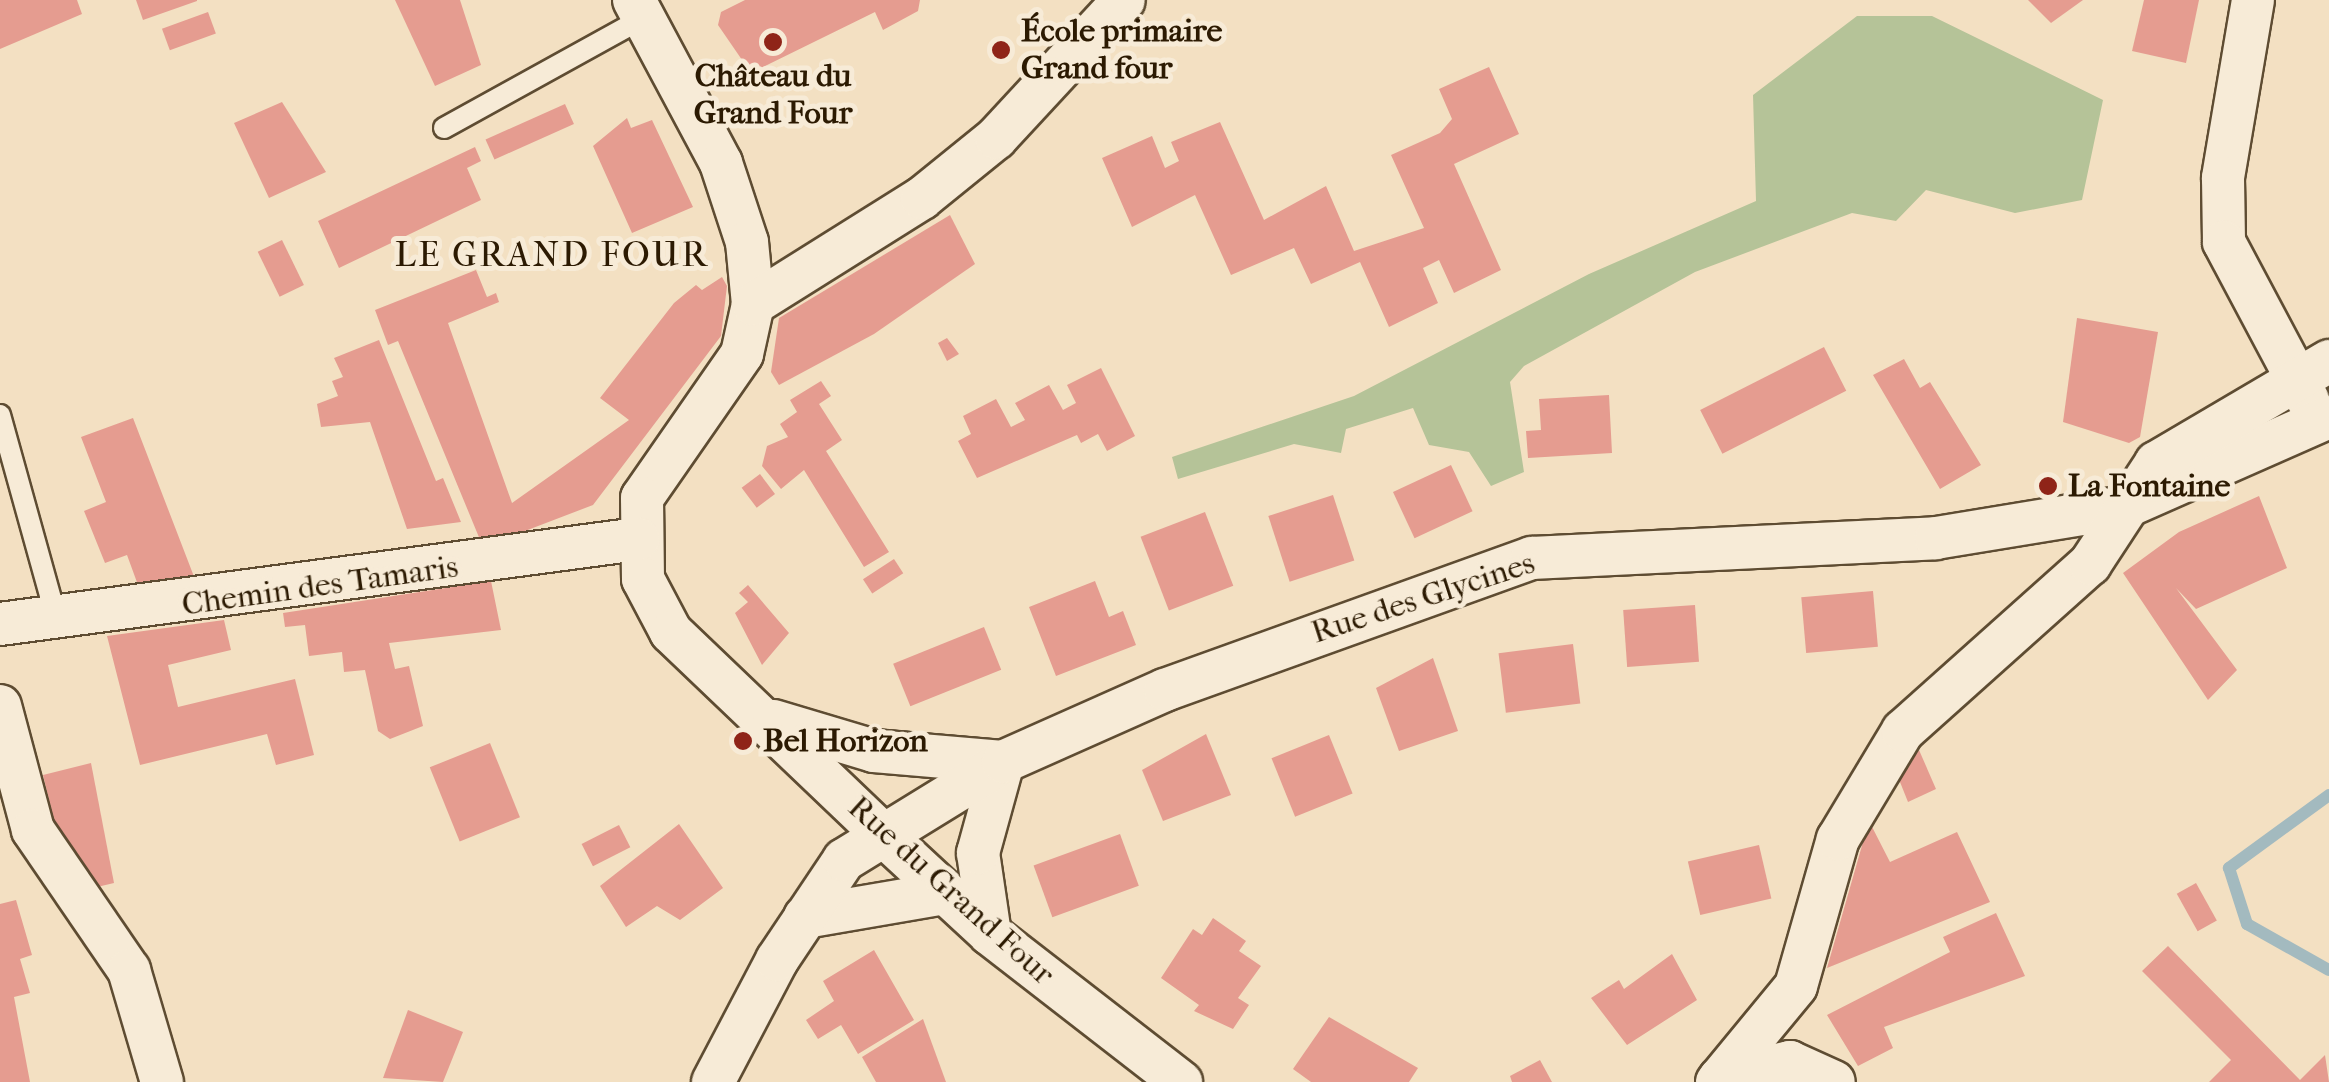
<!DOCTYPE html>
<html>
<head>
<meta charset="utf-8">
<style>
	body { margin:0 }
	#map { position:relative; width:2329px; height:1082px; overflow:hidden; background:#f3e0c2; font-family:"IM FELL French Canon",serif }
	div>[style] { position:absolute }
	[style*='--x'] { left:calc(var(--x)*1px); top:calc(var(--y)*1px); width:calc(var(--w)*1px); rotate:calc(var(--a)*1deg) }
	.green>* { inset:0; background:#b5c398 }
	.stream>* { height:12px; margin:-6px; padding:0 6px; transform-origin:6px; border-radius:6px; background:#a3babf }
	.building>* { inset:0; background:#e59c90; transform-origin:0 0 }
	.roads { filter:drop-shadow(2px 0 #5e4c32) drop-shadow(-2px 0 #5e4c32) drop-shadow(0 2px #5e4c32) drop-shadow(0 -2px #5e4c32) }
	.lane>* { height:20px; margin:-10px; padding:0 10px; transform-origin:10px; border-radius:10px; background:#f7ebd7 }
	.street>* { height:42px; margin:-21px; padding:0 21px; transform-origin:21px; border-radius:21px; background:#f7ebd7 }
	.dots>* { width:28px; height:28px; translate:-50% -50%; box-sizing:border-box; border:5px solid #f7ebd7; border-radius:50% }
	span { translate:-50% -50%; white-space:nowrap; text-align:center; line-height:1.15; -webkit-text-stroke:10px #f7ebd7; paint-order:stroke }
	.poi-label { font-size:32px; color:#2c1a02; font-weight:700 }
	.left { translate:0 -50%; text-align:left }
	.street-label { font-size:32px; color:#2c1a02 }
	.neighbourhood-label { font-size:35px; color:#2c1a02; letter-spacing:2.5px }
</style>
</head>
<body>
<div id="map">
	<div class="green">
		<i style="clip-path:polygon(1857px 16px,1932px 16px,2103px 100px,2082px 200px,2015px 213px,1926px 190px,1896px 221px,1852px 213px,1695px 272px,1524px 366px,1510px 382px,1524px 472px,1491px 486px,1469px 452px,1429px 445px,1413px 408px,1346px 429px,1341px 453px,1294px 444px,1178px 479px,1172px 457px,1354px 396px,1589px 274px,1756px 201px,1753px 95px)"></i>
	</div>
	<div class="stream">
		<i style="--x:2329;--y:795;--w:124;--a:143.9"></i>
		<i style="--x:2229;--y:868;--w:59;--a:72.2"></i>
		<i style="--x:2247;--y:924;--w:94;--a:29.3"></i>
	</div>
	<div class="building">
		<i style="clip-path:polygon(0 0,77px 0,82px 14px,0 49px)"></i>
		<i style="clip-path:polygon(136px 0,197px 0,197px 1px,143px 20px)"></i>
		<i style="clip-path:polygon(395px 0,460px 0,481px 65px,435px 86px)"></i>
		<i style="clip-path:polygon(745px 0,920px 0,918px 11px,883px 30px,875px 12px,751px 73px,718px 25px,721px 12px)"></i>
		<i style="clip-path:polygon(2028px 0,2083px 0,2051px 23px)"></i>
		<i style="clip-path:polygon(2144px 0,2199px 0,2186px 63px,2132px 51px)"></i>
		<i style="left:208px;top:12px;width:23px;height:49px;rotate:70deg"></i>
		<i style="clip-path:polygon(1489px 67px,1519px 134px,1454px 164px,1501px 270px,1454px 293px,1439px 260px,1423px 268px,1438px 303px,1389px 327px,1360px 262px,1311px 284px,1294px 248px,1231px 275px,1195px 195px,1132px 227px,1102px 158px,1152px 136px,1165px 168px,1179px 161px,1171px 142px,1220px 122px,1264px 220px,1326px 186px,1354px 251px,1424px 228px,1391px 155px,1440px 133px,1452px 119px,1439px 89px)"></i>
		<i style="clip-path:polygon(282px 102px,326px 172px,269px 198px,234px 123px)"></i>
		<i style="left:565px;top:104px;width:22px;height:87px;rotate:66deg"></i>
		<i style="clip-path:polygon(627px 118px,631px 128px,652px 120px,693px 207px,632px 233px,593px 146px)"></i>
		<i style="clip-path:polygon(475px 147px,481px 161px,467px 168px,481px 200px,339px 268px,318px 221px)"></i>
		<i style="clip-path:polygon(950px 215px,975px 264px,874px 334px,779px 385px,771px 372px,779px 318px)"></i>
		<i style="left:282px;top:240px;width:50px;height:27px;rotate:64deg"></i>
		<i style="clip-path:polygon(476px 270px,487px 297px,496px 293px,499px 302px,448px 323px,512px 503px,629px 420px,600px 398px,674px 303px,696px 285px,702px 290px,722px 277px,727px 286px,721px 336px,593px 505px,483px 547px,398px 341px,388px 345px,375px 310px)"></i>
		<i style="clip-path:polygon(2077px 318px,2158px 332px,2140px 437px,2129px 443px,2063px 422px)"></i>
		<i style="clip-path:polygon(947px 338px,959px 354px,947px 361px,938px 343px)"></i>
		<i style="clip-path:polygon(379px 340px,436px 481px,443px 478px,461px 522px,407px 529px,370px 422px,321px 427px,317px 404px,338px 396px,332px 381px,343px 377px,334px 358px)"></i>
		<i style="left:1824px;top:347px;width:49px;height:139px;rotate:63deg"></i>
		<i style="clip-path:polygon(1904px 359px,1920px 388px,1930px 382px,1981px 465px,1940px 489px,1873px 375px)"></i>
		<i style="clip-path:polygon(1101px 368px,1135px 436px,1107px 451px,1098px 434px,1081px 443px,1077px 435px,977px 478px,958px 441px,971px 434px,963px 416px,996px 399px,1011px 427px,1025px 420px,1015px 403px,1049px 385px,1063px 410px,1076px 403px,1067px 385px)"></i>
		<i style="clip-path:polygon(821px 381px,831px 396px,819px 404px,842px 440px,826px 451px,889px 552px,864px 567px,804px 470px,781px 489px,762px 466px,767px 446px,788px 437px,780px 424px,797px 412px,790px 400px)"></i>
		<i style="clip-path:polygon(1609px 395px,1612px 453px,1528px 458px,1526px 431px,1541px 430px,1539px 399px)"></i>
		<i style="clip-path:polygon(133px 418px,198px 587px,142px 596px,127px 555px,105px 563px,84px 511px,106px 502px,81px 437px)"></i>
		<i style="left:1451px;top:465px;width:51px;height:64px;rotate:65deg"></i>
		<i style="left:760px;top:474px;width:25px;height:23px;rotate:53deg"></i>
		<i style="left:1333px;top:495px;width:69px;height:68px;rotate:72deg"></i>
		<i style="clip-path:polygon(2259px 496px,2287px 568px,2196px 609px,2176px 588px,2237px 670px,2208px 700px,2123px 573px,2179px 532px)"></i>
		<i style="left:1205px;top:512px;width:79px;height:69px;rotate:69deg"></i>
		<i style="left:894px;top:559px;width:17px;height:37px;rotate:57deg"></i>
		<i style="clip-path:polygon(491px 581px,501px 630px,389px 643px,395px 669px,409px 666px,423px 726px,390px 739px,378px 731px,365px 670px,344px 672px,342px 652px,309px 656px,305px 625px,285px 627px,283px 613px)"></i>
		<i style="clip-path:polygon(1095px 581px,1109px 617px,1123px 611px,1136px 645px,1056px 676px,1029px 607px)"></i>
		<i style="clip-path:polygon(748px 585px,789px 633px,762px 665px,735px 613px,748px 602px,739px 593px)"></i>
		<i style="left:1873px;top:591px;width:56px;height:72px;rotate:85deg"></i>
		<i style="left:1695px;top:605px;width:57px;height:72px;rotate:86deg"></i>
		<i style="clip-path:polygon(224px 620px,231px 650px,168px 665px,178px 707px,295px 679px,314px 755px,276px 765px,267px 734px,140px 765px,107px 636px)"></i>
		<i style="left:984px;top:627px;width:46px;height:98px;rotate:68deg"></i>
		<i style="left:1573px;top:644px;width:60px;height:75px;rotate:83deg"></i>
		<i style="clip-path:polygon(1433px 658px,1458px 731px,1399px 751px,1376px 688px)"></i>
		<i style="clip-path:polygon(1206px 734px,1231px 795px,1163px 821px,1142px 770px)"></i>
		<i style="left:1329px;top:735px;width:63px;height:62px;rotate:68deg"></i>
		<i style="left:490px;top:743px;width:80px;height:65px;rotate:68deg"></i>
		<i style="clip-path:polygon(1919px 750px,1936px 789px,1908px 802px,1898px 777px)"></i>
		<i style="clip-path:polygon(91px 763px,114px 883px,97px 887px,55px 825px,43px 775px)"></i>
		<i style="clip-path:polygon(1869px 821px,1890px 862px,1957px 832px,1990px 902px,1827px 968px)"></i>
		<i style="clip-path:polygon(679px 824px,723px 888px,680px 920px,657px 906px,626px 927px,600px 886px)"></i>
		<i style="left:619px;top:825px;width:25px;height:42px;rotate:63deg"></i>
		<i style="left:1120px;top:834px;width:55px;height:92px;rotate:70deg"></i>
		<i style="left:1759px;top:845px;width:55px;height:73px;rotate:77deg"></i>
		<i style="left:2196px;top:883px;width:43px;height:22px;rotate:61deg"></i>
		<i style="clip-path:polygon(16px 900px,32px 955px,20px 959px,30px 993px,14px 997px,30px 1082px,0 1082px,0 904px)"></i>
		<i style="clip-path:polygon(1996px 913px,2025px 976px,1884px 1027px,1893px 1048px,1858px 1066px,1827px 1015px,1950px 952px,1943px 937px)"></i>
		<i style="clip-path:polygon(1213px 918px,1246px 941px,1239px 951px,1261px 966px,1238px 998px,1249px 1005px,1233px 1029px,1194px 1011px,1199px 1005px,1161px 978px,1193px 929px,1202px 935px)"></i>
		<i style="clip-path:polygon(2168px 946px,2300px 1080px,2325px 1055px,2329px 1082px,2209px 1082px,2231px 1060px,2142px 971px)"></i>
		<i style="clip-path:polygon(874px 950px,914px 1020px,858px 1054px,841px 1025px,818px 1039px,806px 1020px,834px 1001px,823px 981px)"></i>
		<i style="clip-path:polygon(1672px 954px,1697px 1000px,1627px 1045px,1591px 998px,1619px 980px,1624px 989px)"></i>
		<i style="clip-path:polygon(408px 1010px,463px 1032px,443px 1082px,383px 1078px)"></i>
		<i style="clip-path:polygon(1329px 1017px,1418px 1068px,1409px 1082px,1311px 1082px,1293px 1069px)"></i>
		<i style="clip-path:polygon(923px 1019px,946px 1082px,876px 1082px,862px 1057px)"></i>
		<i style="clip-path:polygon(1540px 1060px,1552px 1082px,1512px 1082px,1510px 1076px)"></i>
	</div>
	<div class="roads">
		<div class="lane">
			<i style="--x:444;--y:128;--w:227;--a:-28.9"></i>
			<i style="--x:0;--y:415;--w:213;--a:74.5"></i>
		</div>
		<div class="street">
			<i style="--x:634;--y:0;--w:185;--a:61.9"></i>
			<i style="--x:721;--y:163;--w:83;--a:71.8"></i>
			<i style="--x:747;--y:242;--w:62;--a:84.5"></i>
			<i style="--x:753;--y:304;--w:51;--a:102.4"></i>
			<i style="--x:742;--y:354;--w:175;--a:124.8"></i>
			<i style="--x:642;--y:498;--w:81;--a:89.3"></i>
			<i style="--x:643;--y:579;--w:60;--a:62.2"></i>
			<i style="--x:671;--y:632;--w:289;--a:43.7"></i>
			<i style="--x:880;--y:832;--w:150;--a:42.8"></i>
			<i style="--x:990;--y:934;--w:242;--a:37.8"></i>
			<i style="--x:2253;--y:0;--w:181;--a:99.6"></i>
			<i style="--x:2223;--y:178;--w:64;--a:89.1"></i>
			<i style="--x:2224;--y:242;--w:179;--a:62"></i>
			<i style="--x:753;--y:304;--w:199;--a:-32.1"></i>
			<i style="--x:922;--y:198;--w:95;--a:-39"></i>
			<i style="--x:996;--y:138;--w:188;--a:-47.2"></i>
			<i style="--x:0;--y:624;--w:644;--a:-7.59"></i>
			<i style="--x:0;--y:706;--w:128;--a:75.1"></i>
			<i style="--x:33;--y:830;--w:170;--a:55.6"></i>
			<i style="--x:129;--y:970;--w:117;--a:73.6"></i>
			<i style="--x:774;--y:721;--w:104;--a:16.7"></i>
			<i style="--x:874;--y:751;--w:129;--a:4.9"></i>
			<i style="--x:805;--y:917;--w:143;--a:-9.7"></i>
			<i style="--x:990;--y:934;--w:82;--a:-98.4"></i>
			<i style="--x:978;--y:853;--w:94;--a:-74.6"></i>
			<i style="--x:1720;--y:1078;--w:72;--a:-12.9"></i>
			<i style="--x:1790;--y:1062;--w:48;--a:24.4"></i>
			<i style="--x:713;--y:1082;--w:138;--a:-62.3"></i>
			<i style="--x:777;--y:960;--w:120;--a:-56.2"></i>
			<i style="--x:844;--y:860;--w:187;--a:-31.6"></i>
			<i style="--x:1003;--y:762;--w:177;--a:-24"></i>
			<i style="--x:1165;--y:690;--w:390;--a:-19.8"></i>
			<i style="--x:1532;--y:558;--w:404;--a:-2.8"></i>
			<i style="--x:1936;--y:538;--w:192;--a:-9.3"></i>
			<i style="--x:2125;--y:507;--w:223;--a:-23.8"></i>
			<i style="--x:1717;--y:1082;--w:124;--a:-50.5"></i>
			<i style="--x:1796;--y:986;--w:153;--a:-74.1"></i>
			<i style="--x:1838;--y:839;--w:126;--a:-59"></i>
			<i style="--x:1903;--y:731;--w:251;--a:-41.8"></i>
			<i style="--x:2090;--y:564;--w:121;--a:-56.8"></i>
			<i style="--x:2156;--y:463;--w:201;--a:-30.5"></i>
		</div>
	</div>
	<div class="dots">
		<i style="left:773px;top:42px;background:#8f2418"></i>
		<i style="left:1001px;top:50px;background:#8f2418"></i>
		<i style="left:2048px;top:486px;background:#8f2418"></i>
		<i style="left:743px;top:741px;background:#8f2418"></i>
	</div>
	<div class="poi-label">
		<span class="left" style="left:1021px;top:50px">École primaire<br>Grand four</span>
		<span style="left:773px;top:95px">Château du<br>Grand Four</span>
		<span class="left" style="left:2068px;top:486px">La Fontaine</span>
		<span class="left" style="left:763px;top:741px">Bel Horizon</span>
	</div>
	<div class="street-label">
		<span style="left:320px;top:586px;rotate:-8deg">Chemin des Tamaris</span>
		<span style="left:1423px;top:598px;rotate:-18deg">Rue des Glycines</span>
		<span style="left:951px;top:891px;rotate:42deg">Rue du Grand Four</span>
	</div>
	<div class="neighbourhood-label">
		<span style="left:552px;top:255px">LE GRAND FOUR</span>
	</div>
</div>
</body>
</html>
